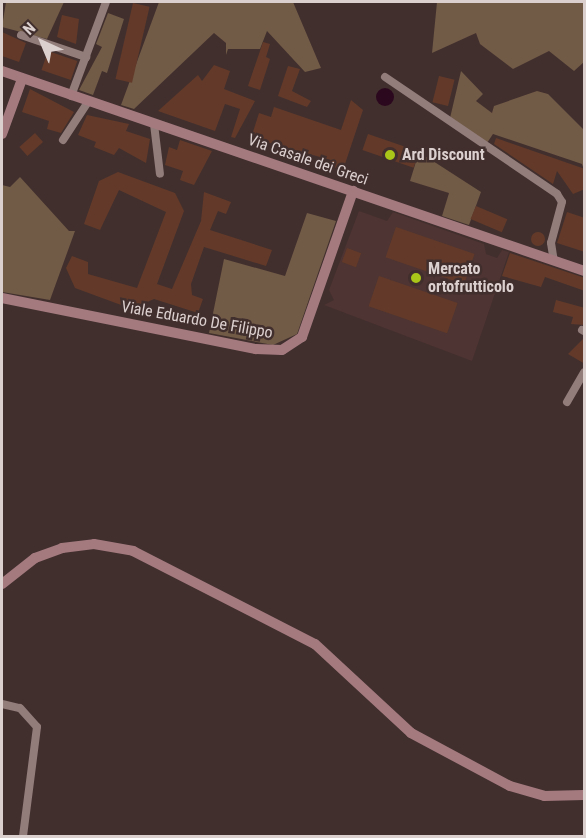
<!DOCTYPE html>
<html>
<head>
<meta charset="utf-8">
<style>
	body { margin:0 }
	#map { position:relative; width:586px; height:838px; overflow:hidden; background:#412f2e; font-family:"Roboto Condensed",sans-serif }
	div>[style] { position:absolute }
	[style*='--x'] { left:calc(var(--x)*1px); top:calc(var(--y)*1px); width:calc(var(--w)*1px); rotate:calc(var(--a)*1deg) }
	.built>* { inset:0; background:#4e3432 }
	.green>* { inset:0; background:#715a46 }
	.water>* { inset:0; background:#2c081e }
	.round { border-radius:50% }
	.building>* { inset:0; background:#633a29; transform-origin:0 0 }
	.street>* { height:8px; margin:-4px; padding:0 4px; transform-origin:4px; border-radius:4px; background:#927d7b }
	.secondary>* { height:10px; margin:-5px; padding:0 5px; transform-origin:5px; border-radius:5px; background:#a47a7f }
	.dots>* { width:16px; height:16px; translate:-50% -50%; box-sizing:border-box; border:3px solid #412f2e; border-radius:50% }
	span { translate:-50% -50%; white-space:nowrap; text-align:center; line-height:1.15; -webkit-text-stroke:5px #412f2e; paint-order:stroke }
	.poi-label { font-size:16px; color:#dcd0cf; font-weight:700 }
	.left { translate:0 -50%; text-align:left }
	.street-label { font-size:16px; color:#dcd0cf }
	.frame { position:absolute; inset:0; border:3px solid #dcd0cf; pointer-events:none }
	.north { position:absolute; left:12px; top:12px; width:60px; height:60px; -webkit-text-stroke:4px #412f2e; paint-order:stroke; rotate:316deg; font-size:16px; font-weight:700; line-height:24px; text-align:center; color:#dcd0cf }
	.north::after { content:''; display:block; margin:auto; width:21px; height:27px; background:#dcd0cf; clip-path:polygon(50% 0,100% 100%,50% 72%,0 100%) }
</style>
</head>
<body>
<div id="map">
	<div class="built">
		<i style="clip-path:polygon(359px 211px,387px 221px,393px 212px,484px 244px,486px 254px,497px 258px,502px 250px,509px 252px,472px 361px,324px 305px,334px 300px,329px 290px)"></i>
	</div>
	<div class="green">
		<i style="clip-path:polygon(6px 2px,64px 2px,47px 39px,2px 27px)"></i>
		<i style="clip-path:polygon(159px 2px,293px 2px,321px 68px,305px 72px,267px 31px,260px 49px,228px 49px,226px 55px,226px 43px,214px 33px,134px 109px,121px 105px)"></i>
		<i style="clip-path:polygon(437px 2px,584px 2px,584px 62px,574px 71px,549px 51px,513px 69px,480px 44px,476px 33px,432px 53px)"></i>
		<i style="clip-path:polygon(108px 13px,124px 19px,107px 73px,102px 71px,93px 95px,79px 90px,102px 47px,96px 44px)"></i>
		<i style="clip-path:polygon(461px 71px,483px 94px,476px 101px,492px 113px,494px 106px,537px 91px,548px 94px,584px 130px,584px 170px,582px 164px,493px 134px,487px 143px,450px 118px)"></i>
		<i style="clip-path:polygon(419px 152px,481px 192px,469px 225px,442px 216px,449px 193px,410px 181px)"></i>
		<i style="clip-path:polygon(20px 177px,69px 231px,75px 231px,50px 300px,2px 292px,2px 185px,10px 187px)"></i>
		<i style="clip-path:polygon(307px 213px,336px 221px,297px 334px,273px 345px,209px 333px,224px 259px,285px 276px)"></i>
	</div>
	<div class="water">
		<i class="round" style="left:376px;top:88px;width:18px;height:18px"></i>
	</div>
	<div class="building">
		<i style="left:133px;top:3px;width:17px;height:78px;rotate:13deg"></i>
		<i style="clip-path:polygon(62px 15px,79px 19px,76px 44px,57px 37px)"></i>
		<i style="clip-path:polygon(2px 32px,26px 43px,19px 62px,2px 56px)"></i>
		<i style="clip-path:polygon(263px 42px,270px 44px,266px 57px,270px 59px,260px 90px,248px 86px)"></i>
		<i style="left:48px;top:51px;width:31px;height:20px;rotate:19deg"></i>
		<i style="clip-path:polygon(214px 65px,230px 71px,224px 89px,255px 101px,235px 138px,231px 137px,240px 109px,225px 104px,215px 131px,158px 111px,198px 75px,202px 81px)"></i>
		<i style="clip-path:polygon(288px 66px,300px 69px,292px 91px,311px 101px,307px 107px,278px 96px)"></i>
		<i style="left:439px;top:76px;width:16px;height:27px;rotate:14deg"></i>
		<i style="clip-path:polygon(30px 89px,74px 112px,61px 133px,47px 129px,49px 121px,22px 112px)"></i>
		<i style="clip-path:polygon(351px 100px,363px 110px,343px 170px,329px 166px,331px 160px,251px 138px,259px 113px,271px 117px,274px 107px,341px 130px)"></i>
		<i style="clip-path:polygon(87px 115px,129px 124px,126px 131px,150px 139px,146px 163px,119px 148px,114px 155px,94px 147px,96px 142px,78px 135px)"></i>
		<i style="left:35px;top:133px;width:12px;height:21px;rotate:48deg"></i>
		<i style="left:368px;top:134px;width:54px;height:17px;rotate:19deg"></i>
		<i style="clip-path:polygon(496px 138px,585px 169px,585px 189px,573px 194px,557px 171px,553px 184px,494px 144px)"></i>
		<i style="clip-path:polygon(180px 140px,212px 151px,194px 185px,180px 180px,183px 171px,165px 165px,169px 147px,177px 150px)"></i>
		<i style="clip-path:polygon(118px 172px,175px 193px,184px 211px,157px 284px,172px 289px,201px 221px,204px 192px,231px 202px,226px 214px,218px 211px,210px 230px,272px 250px,266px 266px,204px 247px,191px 284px,192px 295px,203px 299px,198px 313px,154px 299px,132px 309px,75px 288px,66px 268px,72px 256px,88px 262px,88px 274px,137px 288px,166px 212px,119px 190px,100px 230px,84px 224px,99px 181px)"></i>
		<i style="left:476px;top:206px;width:34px;height:14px;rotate:23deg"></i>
		<i style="clip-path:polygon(567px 212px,585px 218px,585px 252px,557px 243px)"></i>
		<i style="left:396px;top:227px;width:83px;height:32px;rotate:19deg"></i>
		<i class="round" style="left:531px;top:232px;width:14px;height:14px"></i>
		<i style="left:347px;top:248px;width:15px;height:15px;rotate:20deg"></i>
		<i style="clip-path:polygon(510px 253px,585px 278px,585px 291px,545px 277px,541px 287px,502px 276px)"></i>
		<i style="left:379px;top:276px;width:83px;height:32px;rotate:19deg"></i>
		<i style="clip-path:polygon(556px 300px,585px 308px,585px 325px,571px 324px,573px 317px,553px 312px)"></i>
		<i style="clip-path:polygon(585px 337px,585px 364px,568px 354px)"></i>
	</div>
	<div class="street">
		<i style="--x:21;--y:35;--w:69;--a:18.7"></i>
		<i style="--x:385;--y:77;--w:208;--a:34.2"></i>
		<i style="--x:557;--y:194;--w:9;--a:58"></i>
		<i style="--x:562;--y:202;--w:42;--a:105"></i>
		<i style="--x:551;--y:243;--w:18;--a:81"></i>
		<i style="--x:71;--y:96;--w:100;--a:-69.6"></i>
		<i style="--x:154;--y:124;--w:50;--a:83.2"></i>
		<i style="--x:63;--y:140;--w:45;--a:-56.7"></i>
		<i style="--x:582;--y:330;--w:2;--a:27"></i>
		<i style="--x:567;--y:402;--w:34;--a:-60"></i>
		<i style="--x:2;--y:704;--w:18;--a:13"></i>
		<i style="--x:20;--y:708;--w:25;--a:48"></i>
		<i style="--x:37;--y:727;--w:110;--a:97.3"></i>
	</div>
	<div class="secondary">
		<i style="--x:2;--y:71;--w:615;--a:18.96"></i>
		<i style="--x:2;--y:134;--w:59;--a:-70"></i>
		<i style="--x:2;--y:298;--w:259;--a:11.4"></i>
		<i style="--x:256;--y:349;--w:26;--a:2"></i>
		<i style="--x:282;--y:350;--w:24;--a:-33"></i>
		<i style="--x:302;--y:337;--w:155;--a:-70.7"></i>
		<i style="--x:2;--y:584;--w:42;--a:-38.2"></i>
		<i style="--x:35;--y:558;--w:29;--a:-20"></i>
		<i style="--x:62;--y:548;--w:32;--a:-7"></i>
		<i style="--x:94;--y:544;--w:40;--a:10"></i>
		<i style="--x:133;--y:551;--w:204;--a:27.1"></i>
		<i style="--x:315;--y:644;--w:131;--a:42.8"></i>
		<i style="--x:411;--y:733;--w:112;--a:28.2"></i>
		<i style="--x:510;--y:786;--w:35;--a:16"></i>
		<i style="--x:544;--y:796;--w:40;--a:-1.4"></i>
	</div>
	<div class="dots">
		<i style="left:390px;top:155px;background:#aac719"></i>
		<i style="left:416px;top:278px;background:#aac719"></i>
	</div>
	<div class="poi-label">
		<span class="left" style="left:402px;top:155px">Ard Discount</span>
		<span class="left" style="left:428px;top:278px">Mercato<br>ortofrutticolo</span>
	</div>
	<div class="street-label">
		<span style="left:308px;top:160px;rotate:19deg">Via Casale dei Greci</span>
		<span style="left:197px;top:320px;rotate:10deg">Viale Eduardo De Filippo</span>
	</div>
	<div class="frame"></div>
	<div class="north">N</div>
</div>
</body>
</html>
